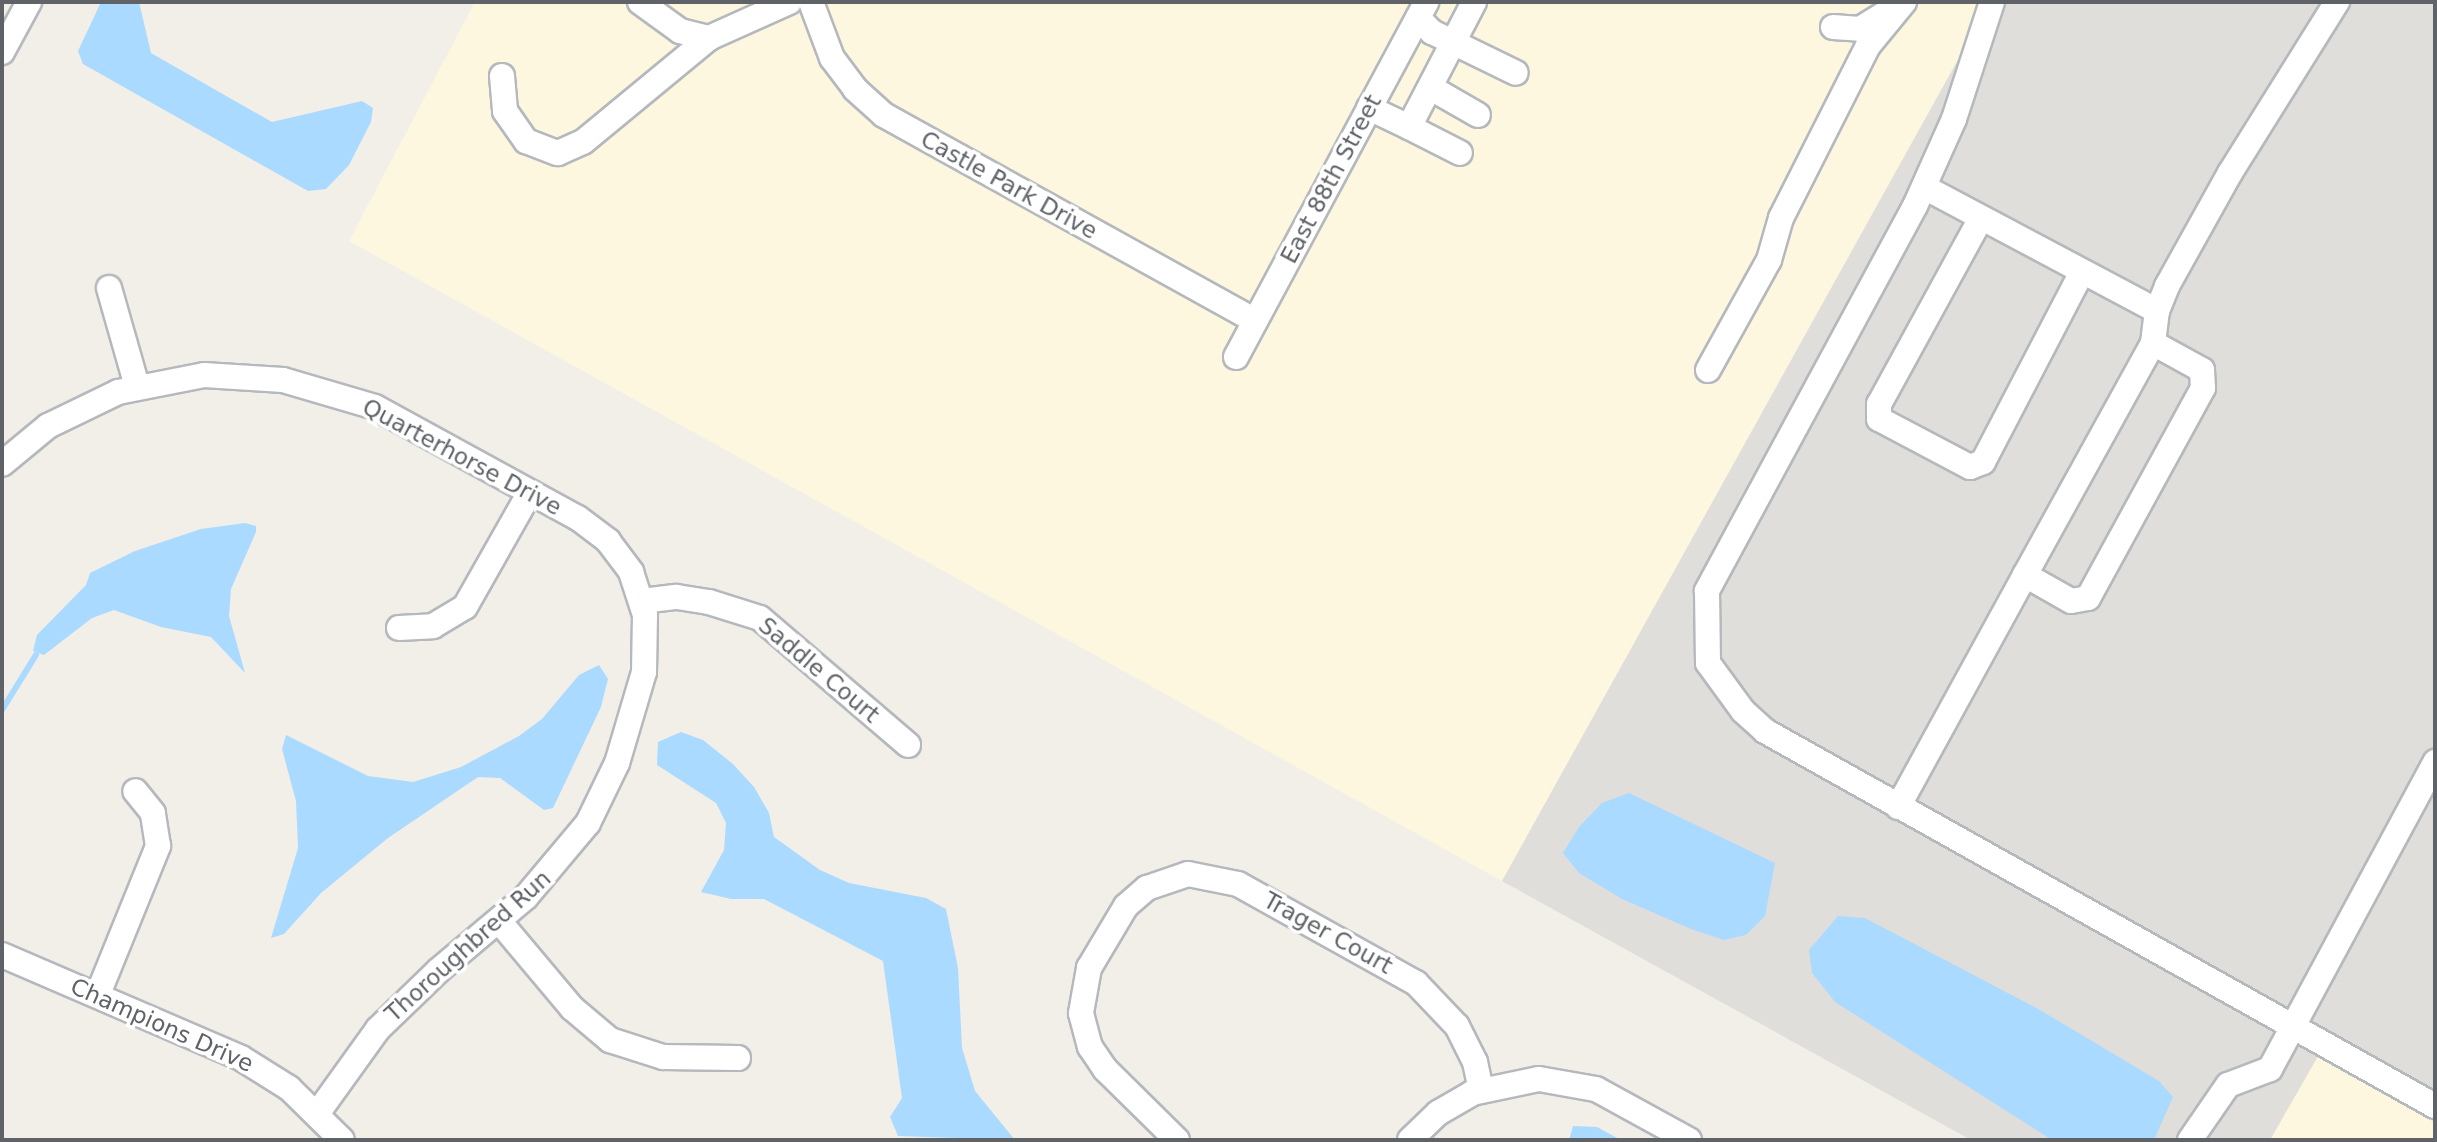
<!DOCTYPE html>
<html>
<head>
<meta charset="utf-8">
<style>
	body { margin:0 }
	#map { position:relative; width:2437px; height:1142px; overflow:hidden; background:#f1efe8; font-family:"DejaVu Sans",sans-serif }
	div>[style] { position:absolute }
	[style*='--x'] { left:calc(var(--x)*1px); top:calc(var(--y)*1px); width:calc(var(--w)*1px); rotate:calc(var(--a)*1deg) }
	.commercial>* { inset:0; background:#fef7e0 }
	.industrial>* { inset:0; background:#e0deda }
	.water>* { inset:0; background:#aadaff }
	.stream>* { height:6px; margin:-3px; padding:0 3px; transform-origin:3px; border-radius:3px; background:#aadaff }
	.roads { filter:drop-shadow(2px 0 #b5b8bc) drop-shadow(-2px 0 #b5b8bc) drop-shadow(0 2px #b5b8bc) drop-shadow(0 -2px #b5b8bc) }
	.minor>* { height:24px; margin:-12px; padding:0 12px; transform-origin:12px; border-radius:12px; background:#fff }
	span { translate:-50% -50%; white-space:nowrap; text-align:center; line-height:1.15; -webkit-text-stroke:7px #fff; paint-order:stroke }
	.street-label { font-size:23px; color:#5f6368 }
	.frame { position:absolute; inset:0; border:4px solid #5f6368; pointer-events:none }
</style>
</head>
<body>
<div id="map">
	<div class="commercial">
		<i style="clip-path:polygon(475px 2px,1990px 2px,1502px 881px,349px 241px)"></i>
		<i style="clip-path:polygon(2325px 1044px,2435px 1103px,2435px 1140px,2270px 1140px)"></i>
	</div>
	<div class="industrial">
		<i style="clip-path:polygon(1990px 2px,2435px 2px,2435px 1103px,2325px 1044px,2270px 1140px,1971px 1140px,1502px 881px)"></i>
	</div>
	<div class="water">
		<i style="clip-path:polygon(101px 2px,139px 2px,151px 53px,272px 122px,362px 101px,373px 108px,371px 122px,349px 165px,326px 189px,308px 191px,83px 64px,78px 51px)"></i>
		<i style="clip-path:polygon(245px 523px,256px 526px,256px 532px,231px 589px,229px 616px,245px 673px,211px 637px,161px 627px,114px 610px,92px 618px,44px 655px,33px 651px,37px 635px,86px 585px,90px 573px,135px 551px,201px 529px)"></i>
		<i style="clip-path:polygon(599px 665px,608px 679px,601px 707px,553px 808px,544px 810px,500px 778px,478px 777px,388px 838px,321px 893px,284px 934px,271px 938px,298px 848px,296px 801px,282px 749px,286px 735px,368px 776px,413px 782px,461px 767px,519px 736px,542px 719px,579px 675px)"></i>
		<i style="clip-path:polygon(681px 732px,703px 740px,733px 764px,754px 787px,769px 813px,774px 837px,820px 870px,849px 883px,926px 898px,946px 909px,958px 968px,962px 1048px,975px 1091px,1015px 1140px,898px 1136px,890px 1117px,902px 1098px,883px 961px,764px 899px,731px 899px,701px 892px,724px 850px,726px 823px,716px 803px,657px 765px,658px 742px)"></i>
		<i style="clip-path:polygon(1629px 793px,1775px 863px,1765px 916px,1746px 935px,1724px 940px,1691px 929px,1622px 899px,1579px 873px,1563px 853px,1579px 827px,1602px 803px)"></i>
		<i style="clip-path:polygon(1838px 916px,1865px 918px,2040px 1010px,2159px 1081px,2173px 1097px,2154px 1140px,2052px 1140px,1835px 1002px,1812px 973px,1809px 950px)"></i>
		<i style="clip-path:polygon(1573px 1126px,1597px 1127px,1621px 1140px,1569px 1140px)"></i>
	</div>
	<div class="stream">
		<i style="--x:2;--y:710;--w:65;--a:-58.3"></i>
	</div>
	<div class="roads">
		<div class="minor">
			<i style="--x:640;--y:2;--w:49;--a:35.9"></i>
			<i style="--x:680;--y:31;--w:30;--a:14"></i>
			<i style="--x:811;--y:2;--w:60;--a:69.4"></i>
			<i style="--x:832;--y:58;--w:39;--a:53"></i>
			<i style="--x:855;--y:89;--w:39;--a:42"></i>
			<i style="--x:884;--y:115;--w:424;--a:29"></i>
			<i style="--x:1992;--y:2;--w:123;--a:108"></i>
			<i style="--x:1954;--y:119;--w:95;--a:114.1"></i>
			<i style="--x:1915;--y:206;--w:438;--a:118.4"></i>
			<i style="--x:1707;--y:591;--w:72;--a:89.2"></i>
			<i style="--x:1708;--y:663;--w:59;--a:53.9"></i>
			<i style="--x:1743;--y:711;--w:30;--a:42"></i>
			<i style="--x:1765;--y:731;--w:768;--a:29.24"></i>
			<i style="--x:1418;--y:18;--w:20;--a:45"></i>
			<i style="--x:1432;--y:32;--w:93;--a:26"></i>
			<i style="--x:1833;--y:27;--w:27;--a:4"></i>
			<i style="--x:1860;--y:29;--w:31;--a:-32"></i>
			<i style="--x:2;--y:52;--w:57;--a:-61.6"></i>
			<i style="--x:502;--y:76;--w:35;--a:85"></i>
			<i style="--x:505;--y:111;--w:37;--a:55"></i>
			<i style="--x:526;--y:141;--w:34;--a:21"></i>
			<i style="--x:558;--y:153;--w:27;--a:-24"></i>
			<i style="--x:583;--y:142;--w:163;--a:-39.5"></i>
			<i style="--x:709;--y:38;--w:88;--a:-24.2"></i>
			<i style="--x:1431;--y:88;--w:54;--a:29.9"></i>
			<i style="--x:1369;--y:108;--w:44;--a:25.4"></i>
			<i style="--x:1409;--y:127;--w:141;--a:-62.5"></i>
			<i style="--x:1409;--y:127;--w:57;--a:27"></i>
			<i style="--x:1924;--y:187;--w:264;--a:28"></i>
			<i style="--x:1981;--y:218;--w:212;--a:118.7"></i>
			<i style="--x:1879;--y:404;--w:15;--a:90"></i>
			<i style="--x:1879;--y:419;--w:103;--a:27.8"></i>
			<i style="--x:1970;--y:467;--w:14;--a:-21"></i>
			<i style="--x:1983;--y:462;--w:214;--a:-62.5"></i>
			<i style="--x:109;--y:288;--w:102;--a:74.1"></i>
			<i style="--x:2153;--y:343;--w:32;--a:-83"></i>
			<i style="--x:2157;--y:311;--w:27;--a:-68"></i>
			<i style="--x:2167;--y:286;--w:129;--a:-60.9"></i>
			<i style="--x:2230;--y:173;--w:202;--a:-58"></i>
			<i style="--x:1236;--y:357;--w:403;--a:-61.8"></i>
			<i style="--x:1708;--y:370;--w:126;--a:-61"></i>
			<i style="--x:1769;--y:260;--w:44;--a:-74.1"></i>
			<i style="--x:1781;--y:218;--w:193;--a:-63.2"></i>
			<i style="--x:1868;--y:46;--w:57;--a:-50.7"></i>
			<i style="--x:2;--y:464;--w:60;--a:-39.6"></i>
			<i style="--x:48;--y:426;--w:78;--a:-25.9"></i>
			<i style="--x:118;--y:392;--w:88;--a:-11.2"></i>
			<i style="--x:204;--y:375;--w:79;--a:3.6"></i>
			<i style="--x:283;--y:380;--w:96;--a:16.4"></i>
			<i style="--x:375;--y:407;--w:231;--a:28.7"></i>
			<i style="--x:578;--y:518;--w:38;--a:37"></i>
			<i style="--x:608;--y:541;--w:39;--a:53"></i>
			<i style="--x:631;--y:572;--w:45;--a:72"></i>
			<i style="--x:645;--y:615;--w:57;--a:91"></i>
			<i style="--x:644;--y:672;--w:95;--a:106.5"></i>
			<i style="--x:617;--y:763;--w:67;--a:115.8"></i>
			<i style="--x:588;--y:823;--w:97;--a:130"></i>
			<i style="--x:526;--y:897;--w:114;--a:140"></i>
			<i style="--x:439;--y:970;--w:85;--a:136"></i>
			<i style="--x:378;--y:1029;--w:105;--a:125.7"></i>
			<i style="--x:642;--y:601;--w:35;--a:-7"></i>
			<i style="--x:677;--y:597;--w:32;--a:9"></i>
			<i style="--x:709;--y:602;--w:53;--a:17.4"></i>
			<i style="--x:760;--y:618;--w:195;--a:40.6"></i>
			<i style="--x:399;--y:628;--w:34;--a:-3"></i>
			<i style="--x:433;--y:626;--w:37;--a:-31"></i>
			<i style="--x:465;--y:607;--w:132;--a:-60.5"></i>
			<i style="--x:1898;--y:807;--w:264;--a:-61.3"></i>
			<i style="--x:2025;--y:575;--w:265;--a:-61.1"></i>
			<i style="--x:2153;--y:343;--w:56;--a:28.9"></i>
			<i style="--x:2202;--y:370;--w:18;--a:87"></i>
			<i style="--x:2203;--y:388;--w:239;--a:118.7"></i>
			<i style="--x:2088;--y:598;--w:17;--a:170"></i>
			<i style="--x:2071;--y:601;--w:53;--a:-150.5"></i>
			<i style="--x:499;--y:921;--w:114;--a:50"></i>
			<i style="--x:572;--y:1008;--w:50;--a:40.1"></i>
			<i style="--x:610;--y:1040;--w:56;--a:17.8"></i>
			<i style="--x:663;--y:1057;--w:75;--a:0.8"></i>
			<i style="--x:2;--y:955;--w:260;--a:23.3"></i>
			<i style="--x:241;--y:1058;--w:57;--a:32"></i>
			<i style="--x:289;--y:1088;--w:74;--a:44.5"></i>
			<i style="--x:98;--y:994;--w:160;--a:-67.9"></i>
			<i style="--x:158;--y:846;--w:33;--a:-99"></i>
			<i style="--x:153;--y:813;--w:28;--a:-129"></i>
			<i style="--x:1177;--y:1140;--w:101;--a:-135.4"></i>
			<i style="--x:1105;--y:1069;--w:27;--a:-124"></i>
			<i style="--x:1090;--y:1047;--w:35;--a:-105"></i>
			<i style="--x:1081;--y:1013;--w:46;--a:-79.9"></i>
			<i style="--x:1089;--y:968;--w:72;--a:-59.2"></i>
			<i style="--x:1126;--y:906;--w:28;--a:-41"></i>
			<i style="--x:1147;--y:888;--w:43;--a:-18.9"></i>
			<i style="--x:1188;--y:874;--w:51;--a:11.3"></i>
			<i style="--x:1238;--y:884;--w:204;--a:29.1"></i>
			<i style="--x:1416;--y:983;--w:59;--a:46.4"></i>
			<i style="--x:1457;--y:1026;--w:40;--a:63.4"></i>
			<i style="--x:1475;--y:1062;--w:29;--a:78"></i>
			<i style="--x:1410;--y:1140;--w:39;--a:-44"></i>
			<i style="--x:1438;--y:1113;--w:39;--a:-30"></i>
			<i style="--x:1472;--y:1093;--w:68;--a:-11.8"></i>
			<i style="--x:1539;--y:1079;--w:58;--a:10"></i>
			<i style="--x:1596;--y:1089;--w:106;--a:28.7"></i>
			<i style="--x:2190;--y:1140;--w:67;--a:-55.4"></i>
			<i style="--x:2228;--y:1085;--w:45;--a:-20.9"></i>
			<i style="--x:2270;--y:1069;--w:349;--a:-61.7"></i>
		</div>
	</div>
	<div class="street-label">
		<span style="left:1331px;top:179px;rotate:-62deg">East 88th Street</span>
		<span style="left:1009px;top:185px;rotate:29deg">Castle Park Drive</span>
		<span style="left:462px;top:457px;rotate:28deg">Quarterhorse Drive</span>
		<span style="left:819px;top:670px;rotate:40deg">Saddle Court</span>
		<span style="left:1328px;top:933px;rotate:29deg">Trager Court</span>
		<span style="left:468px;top:946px;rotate:-42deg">Thoroughbred Run</span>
		<span style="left:162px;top:1025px;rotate:24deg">Champions Drive</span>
	</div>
	<div class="frame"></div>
</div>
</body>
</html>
